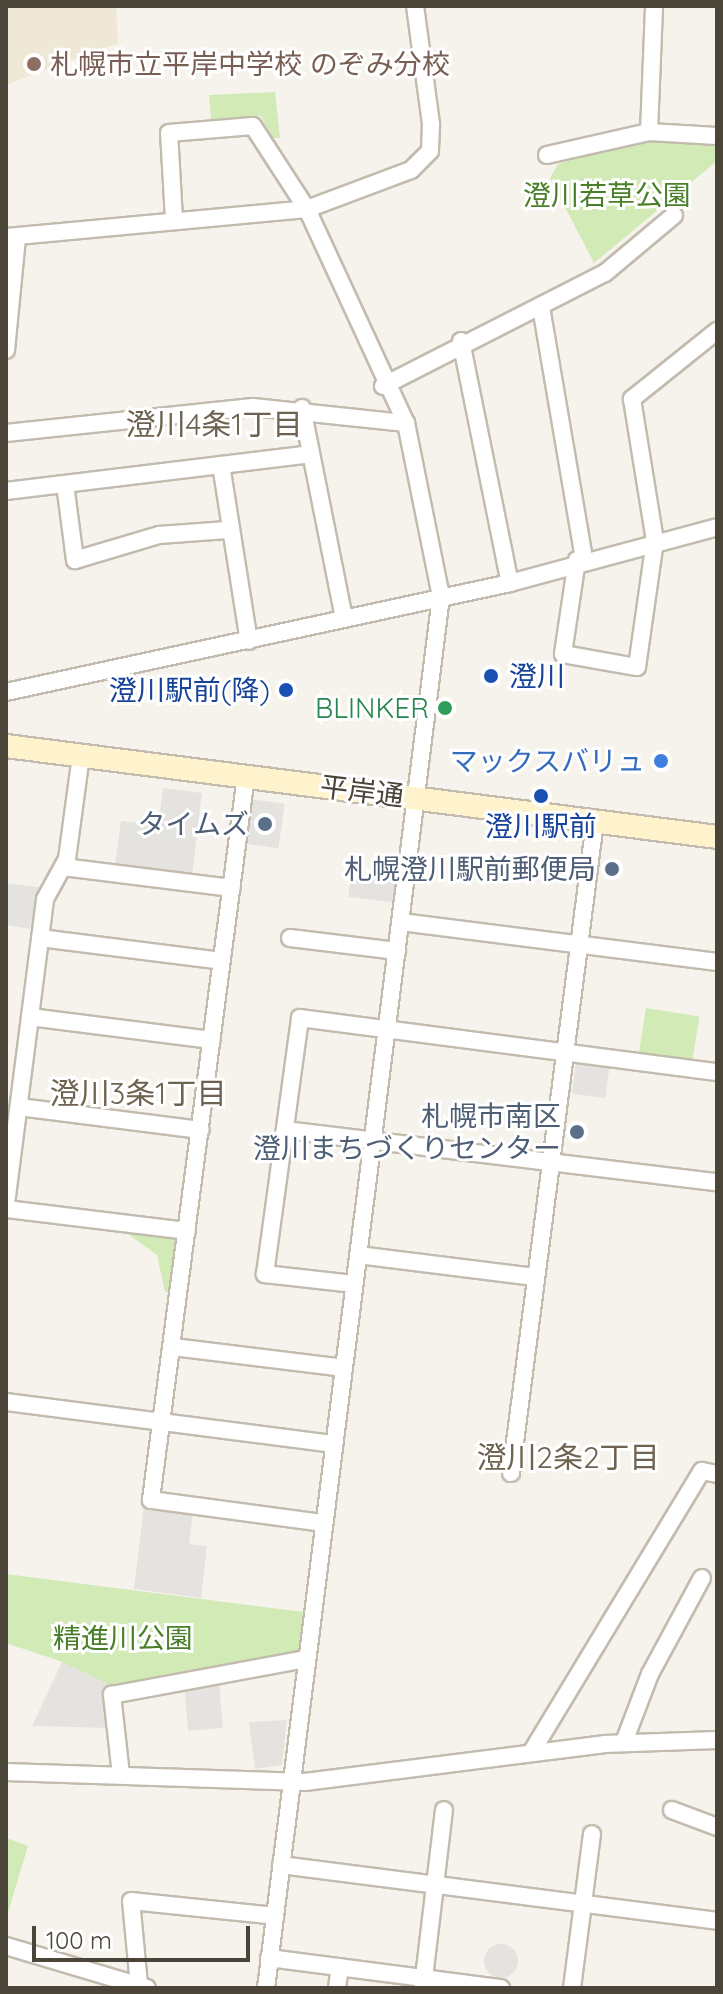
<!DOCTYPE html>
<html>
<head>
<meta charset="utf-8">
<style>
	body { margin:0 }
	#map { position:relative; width:723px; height:1994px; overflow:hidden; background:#f6f3ec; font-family:Quicksand,"Noto Sans JP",sans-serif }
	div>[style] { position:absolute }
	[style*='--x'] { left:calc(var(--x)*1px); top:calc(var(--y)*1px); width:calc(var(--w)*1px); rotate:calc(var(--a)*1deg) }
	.education>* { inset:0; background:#efe8d6 }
	.green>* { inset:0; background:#d2eab5; transform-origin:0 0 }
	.parking>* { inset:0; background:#e5e3e0; transform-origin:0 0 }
	.round { border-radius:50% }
	.roads { filter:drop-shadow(2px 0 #c2bbae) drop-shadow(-2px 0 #c2bbae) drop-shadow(0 2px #c2bbae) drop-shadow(0 -2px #c2bbae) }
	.street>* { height:16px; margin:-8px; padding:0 8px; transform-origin:8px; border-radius:8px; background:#fff }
	.secondary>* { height:22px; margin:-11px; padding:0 11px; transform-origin:11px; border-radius:11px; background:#fff3cd }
	.dots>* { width:22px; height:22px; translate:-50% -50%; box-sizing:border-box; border:4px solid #fff; border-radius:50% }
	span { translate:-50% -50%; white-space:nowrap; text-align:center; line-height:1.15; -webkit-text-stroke:6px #fff; paint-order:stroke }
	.education-label { font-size:28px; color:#785e54 }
	.left { translate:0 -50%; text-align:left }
	.park-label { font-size:28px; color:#4a7f2a }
	.transit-label { font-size:28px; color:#164399 }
	.right { translate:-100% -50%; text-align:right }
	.leisure-label { font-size:28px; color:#27864d }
	.shop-label { font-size:28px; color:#366cbe }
	.street-label { font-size:28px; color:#4b4439 }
	.service-label { font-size:28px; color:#4e5e75 }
	.neighbourhood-label { font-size:30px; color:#6e6250 }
	.frame { position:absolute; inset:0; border:8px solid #4b4439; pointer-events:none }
	.scale { position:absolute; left:32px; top:1926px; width:218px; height:36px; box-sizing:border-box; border:4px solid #4b4439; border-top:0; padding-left:10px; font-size:24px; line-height:28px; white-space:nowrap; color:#4b4439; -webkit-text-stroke:6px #fff; paint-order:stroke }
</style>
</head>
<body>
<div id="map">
	<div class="education">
		<i style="clip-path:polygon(6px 6px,116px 6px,118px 43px,6px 85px)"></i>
	</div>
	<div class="green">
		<i style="clip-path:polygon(275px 92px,280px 138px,272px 138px,261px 116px,211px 120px,209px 95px)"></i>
		<i style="clip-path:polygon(654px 138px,717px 142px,717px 161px,594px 263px,550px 178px,558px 164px)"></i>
		<i style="left:646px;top:1008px;width:54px;height:46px;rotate:9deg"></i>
		<i style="clip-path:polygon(124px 1231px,180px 1239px,173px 1293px,165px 1292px,157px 1255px)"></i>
		<i style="clip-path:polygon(6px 1574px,303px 1612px,299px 1652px,106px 1690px,63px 1662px,6px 1643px)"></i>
		<i style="clip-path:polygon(6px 1838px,28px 1846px,6px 1919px)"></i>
	</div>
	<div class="parking">
		<i style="clip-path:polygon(163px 788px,202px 793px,192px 875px,115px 865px,121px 821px,158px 825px)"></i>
		<i style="left:251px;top:799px;width:34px;height:45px;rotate:8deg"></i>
		<i style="left:351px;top:875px;width:47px;height:22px;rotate:7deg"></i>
		<i style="clip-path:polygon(6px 883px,39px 887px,30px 929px,6px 925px)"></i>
		<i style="left:576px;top:1060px;width:34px;height:34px;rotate:7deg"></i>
		<i style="clip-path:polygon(144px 1505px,193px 1512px,189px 1544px,207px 1546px,201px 1598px,134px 1589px)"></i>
		<i style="clip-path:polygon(62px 1662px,107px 1683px,110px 1728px,32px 1726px)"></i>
		<i style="left:219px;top:1683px;width:45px;height:35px;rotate:85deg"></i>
		<i style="clip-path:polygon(287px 1720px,282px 1765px,255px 1769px,249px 1722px)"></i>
		<i class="round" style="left:484px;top:1944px;width:34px;height:34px"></i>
	</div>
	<div class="roads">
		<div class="street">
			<i style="--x:649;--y:132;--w:126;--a:-87.7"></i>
			<i style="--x:547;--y:155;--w:105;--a:-12.7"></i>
			<i style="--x:649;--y:132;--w:68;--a:3.4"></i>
			<i style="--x:174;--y:219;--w:86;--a:-93.3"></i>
			<i style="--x:169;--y:133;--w:84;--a:-4.8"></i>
			<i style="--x:253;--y:126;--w:99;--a:57"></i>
			<i style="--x:307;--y:209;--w:236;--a:65.2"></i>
			<i style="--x:406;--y:423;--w:177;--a:78.6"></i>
			<i style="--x:441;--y:597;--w:1402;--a:97.17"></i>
			<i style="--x:6;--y:237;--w:302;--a:-5.3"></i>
			<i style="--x:307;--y:209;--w:111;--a:-20.6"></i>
			<i style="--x:411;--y:170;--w:27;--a:-45"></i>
			<i style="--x:430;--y:151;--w:27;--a:-88"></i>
			<i style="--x:431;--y:124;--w:119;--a:-97.7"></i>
			<i style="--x:541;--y:307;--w:255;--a:80.3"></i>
			<i style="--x:461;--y:341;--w:247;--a:78.6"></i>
			<i style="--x:6;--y:350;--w:114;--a:-84.4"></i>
			<i style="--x:383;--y:386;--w:249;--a:-27"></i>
			<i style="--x:605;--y:273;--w:90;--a:-40"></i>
			<i style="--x:302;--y:408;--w:214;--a:78.7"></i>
			<i style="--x:6;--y:433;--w:248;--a:-6"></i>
			<i style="--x:253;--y:407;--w:154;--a:6"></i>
			<i style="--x:221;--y:465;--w:178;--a:81"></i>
			<i style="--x:65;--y:484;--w:77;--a:82.5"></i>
			<i style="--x:75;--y:560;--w:88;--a:-16.6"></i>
			<i style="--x:159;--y:535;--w:68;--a:-4.2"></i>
			<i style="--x:6;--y:491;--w:306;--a:-6.9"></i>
			<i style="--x:577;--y:560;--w:95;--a:98.5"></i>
			<i style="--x:563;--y:654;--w:75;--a:10"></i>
			<i style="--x:637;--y:667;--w:127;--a:-81.9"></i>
			<i style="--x:655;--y:541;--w:144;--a:-99.2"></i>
			<i style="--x:632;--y:399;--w:109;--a:-38.7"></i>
			<i style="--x:6;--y:692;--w:516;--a:-12.2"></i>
			<i style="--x:510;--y:583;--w:214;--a:-15.1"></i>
			<i style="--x:246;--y:776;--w:730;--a:97.48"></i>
			<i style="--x:151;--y:1500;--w:174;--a:7.6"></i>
			<i style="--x:63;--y:867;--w:170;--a:7.1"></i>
			<i style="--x:401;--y:922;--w:319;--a:7.2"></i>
			<i style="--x:40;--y:938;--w:183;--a:7.2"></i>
			<i style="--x:290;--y:938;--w:108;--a:6.9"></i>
			<i style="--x:30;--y:1017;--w:183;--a:7.2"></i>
			<i style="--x:19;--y:1107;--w:183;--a:7.2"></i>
			<i style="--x:285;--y:1130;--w:435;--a:6.9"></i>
			<i style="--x:6;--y:1204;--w:307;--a:-82.7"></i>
			<i style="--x:45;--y:899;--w:46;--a:-61.2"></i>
			<i style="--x:67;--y:859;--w:105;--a:-82.3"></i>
			<i style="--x:6;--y:1209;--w:182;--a:6.9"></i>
			<i style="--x:358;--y:1255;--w:178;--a:7.1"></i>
			<i style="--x:354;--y:1284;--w:90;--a:-173.6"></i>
			<i style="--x:265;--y:1274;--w:258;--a:-82.2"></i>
			<i style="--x:300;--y:1018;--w:420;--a:7.4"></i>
			<i style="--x:173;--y:1347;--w:171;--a:7"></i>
			<i style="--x:6;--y:1402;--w:331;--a:7.3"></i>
			<i style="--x:511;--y:1473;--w:656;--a:-82.65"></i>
			<i style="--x:624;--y:1742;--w:73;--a:-69.1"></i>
			<i style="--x:650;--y:1674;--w:109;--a:-61.6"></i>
			<i style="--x:531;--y:1753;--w:330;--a:-58.8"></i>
			<i style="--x:702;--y:1471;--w:15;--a:11"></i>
			<i style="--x:6;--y:1772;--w:299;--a:1.9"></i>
			<i style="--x:305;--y:1782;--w:301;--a:-7.2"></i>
			<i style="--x:604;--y:1744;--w:113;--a:-2"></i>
			<i style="--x:121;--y:1775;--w:81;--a:-96.4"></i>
			<i style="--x:112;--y:1695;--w:198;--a:-10.5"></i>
			<i style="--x:672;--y:1810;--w:48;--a:20.7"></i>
			<i style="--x:281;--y:1865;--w:440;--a:7.3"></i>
			<i style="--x:6;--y:1946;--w:147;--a:16.6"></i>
			<i style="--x:269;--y:1958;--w:234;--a:7.4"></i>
			<i style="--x:139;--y:1985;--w:84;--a:-95.4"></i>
			<i style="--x:131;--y:1901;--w:145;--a:5.9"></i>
			<i style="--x:423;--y:1986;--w:177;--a:-83.2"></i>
			<i style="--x:337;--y:1988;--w:21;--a:-82"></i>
			<i style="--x:572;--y:1988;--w:155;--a:-82.6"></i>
		</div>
		<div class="secondary">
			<i style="--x:6;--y:746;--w:717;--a:7.29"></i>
		</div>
	</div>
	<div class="dots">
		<i style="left:34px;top:64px;background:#8d6e63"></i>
		<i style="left:491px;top:676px;background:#1a4fb4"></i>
		<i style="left:286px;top:690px;background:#1a4fb4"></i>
		<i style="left:445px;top:708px;background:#2e9e5b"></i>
		<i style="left:661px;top:761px;background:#3f7fe0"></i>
		<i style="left:541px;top:796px;background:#1a4fb4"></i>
		<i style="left:265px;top:824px;background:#5c6f8a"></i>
		<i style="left:612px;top:869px;background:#5c6f8a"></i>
		<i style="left:577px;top:1132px;background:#5c6f8a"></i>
	</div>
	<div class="education-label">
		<span class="left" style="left:50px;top:64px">札幌市立平岸中学校 のぞみ分校</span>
	</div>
	<div class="park-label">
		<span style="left:607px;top:195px">澄川若草公園</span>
		<span style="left:123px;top:1638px">精進川公園</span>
	</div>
	<div class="transit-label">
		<span class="left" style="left:509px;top:676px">澄川</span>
		<span class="right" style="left:270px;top:690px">澄川駅前(降)</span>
		<span style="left:541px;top:826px">澄川駅前</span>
	</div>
	<div class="leisure-label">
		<span class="right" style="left:429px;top:708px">BLINKER</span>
	</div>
	<div class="shop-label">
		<span class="right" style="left:645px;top:761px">マックスバリュ</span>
	</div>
	<div class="street-label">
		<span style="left:362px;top:791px;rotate:7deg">平岸通</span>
	</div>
	<div class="service-label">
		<span class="right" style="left:249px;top:824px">タイムズ</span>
		<span class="right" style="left:596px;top:869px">札幌澄川駅前郵便局</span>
		<span class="right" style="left:561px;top:1132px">札幌市南区<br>澄川まちづくりセンター</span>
	</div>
	<div class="neighbourhood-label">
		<span style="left:214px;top:424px">澄川4条1丁目</span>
		<span style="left:138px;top:1093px">澄川3条1丁目</span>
		<span style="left:568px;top:1457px">澄川2条2丁目</span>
	</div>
	<div class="frame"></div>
	<div class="scale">100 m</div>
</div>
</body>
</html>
